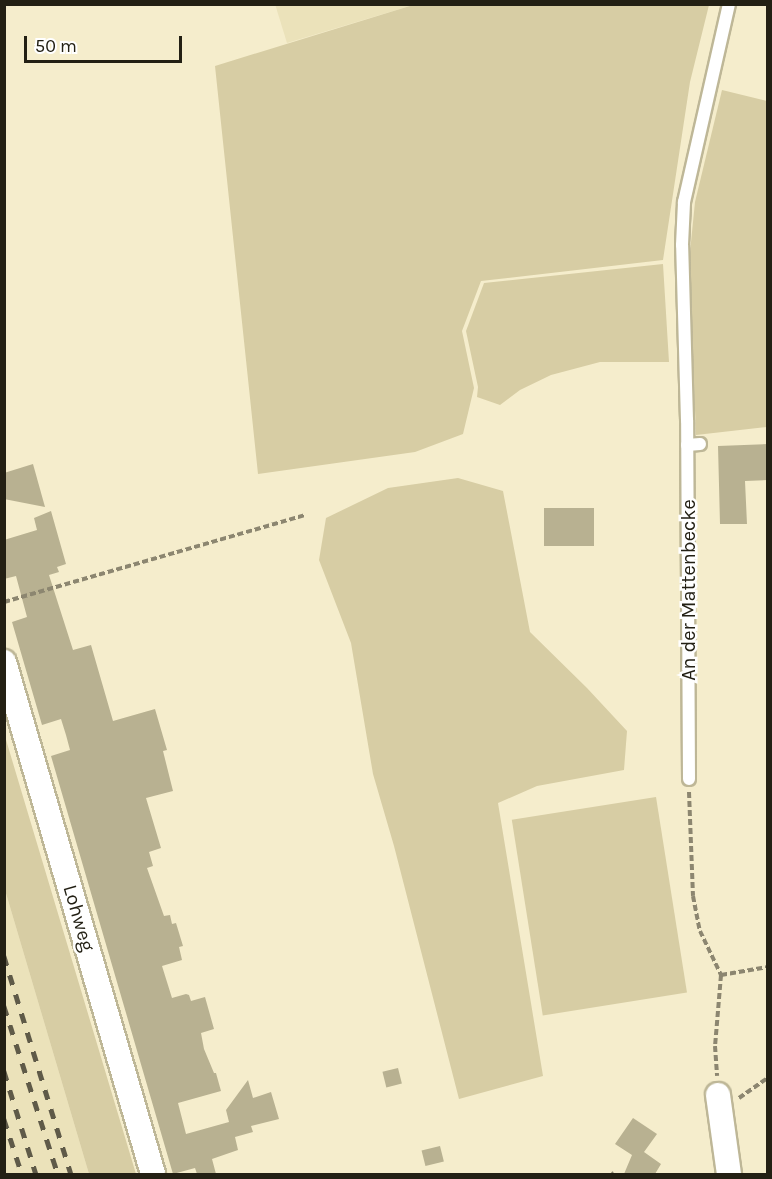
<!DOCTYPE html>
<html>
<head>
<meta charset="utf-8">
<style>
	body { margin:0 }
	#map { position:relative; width:772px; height:1179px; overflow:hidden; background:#f5edcc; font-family:Karla,sans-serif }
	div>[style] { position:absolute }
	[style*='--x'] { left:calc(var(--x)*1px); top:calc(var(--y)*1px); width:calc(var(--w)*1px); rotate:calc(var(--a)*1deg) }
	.built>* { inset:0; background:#ebe2ba }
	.green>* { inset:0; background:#d7cda4; transform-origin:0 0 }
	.building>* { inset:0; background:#b8b191; transform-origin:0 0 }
	.path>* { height:4px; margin-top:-2px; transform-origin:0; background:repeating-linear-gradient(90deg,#8c8670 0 6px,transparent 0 9px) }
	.roads { filter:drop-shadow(2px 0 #beb797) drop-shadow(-2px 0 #beb797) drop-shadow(0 2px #beb797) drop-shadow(0 -2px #beb797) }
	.service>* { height:12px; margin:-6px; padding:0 6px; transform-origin:6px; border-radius:6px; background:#fff }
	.minor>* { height:24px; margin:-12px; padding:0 12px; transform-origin:12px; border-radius:12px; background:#fff }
	.rail>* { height:4.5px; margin-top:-2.25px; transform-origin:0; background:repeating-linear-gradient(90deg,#5f5a48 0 10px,transparent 0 20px) }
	span { translate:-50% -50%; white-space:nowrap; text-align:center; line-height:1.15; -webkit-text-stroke:5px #fff; paint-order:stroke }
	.street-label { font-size:20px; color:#232014 }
	.frame { position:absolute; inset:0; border:6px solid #232014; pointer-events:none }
	.scale { position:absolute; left:24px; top:36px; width:158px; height:27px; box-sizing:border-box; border:3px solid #232014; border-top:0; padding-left:8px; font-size:18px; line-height:21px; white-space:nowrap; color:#232014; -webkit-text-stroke:4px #fff; paint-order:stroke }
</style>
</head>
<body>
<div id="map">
	<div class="built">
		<i style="clip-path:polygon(275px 4px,413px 5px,287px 43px)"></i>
		<i style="clip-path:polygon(5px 890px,89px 1174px,5px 1174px)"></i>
	</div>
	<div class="green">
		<i style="clip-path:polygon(413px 5px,709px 5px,690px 82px,663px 260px,481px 281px,462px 331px,474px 388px,463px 434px,415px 452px,258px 474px,215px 66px)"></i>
		<i style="clip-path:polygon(722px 90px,767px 101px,767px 427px,696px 435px,689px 262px,695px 202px)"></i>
		<i style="clip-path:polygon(663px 264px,669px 362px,600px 362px,551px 375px,520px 390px,500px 405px,477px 397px,478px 387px,466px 331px,484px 283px)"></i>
		<i style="clip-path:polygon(458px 478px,503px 491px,530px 632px,587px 688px,627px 731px,624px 770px,537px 786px,498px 803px,543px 1076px,459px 1099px,394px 846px,373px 774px,351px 643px,319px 560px,326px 518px,388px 488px)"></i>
		<i style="clip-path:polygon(4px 733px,24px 800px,136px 1174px,89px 1174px,5px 890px)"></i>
		<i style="left:656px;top:797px;width:198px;height:146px;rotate:81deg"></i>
	</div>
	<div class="building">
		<i style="clip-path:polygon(768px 444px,768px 480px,745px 481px,747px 524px,720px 524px,718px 446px)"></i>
		<i style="clip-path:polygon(33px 464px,45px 507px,4px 499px,4px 473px)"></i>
		<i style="left:594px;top:508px;width:38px;height:50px;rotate:90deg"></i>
		<i style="clip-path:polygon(51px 511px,66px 564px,57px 567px,59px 572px,49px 575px,73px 650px,91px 645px,113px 721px,155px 709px,167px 750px,163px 751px,173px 791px,146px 798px,161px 848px,149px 852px,153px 866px,147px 868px,164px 916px,170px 915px,172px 924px,176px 923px,183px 946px,179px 947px,182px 960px,162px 966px,172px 998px,186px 994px,189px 995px,191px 1001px,205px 997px,214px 1029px,201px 1033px,204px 1049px,214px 1073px,216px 1073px,221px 1091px,178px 1103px,186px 1134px,229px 1122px,226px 1110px,248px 1080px,253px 1098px,271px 1092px,279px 1119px,251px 1126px,253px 1132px,235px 1137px,238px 1150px,212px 1159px,216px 1174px,197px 1174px,195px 1168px,173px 1174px,51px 756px,70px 750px,66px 735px,61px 719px,42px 725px,12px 622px,27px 617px,16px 576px,4px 579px,4px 540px,37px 530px,34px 518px)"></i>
		<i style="left:398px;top:1068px;width:16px;height:16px;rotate:76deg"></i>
		<i style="clip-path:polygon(633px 1118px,657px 1134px,644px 1152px,661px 1164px,655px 1174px,624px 1174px,632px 1155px,615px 1144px)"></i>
		<i style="left:440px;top:1146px;width:16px;height:19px;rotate:76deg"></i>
	</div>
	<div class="path">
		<i style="--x:4;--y:602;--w:313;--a:-16.1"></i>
		<i style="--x:689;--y:792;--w:104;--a:87.8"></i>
		<i style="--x:693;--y:896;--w:36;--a:79"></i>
		<i style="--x:700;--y:931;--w:49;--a:64.5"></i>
		<i style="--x:721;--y:975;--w:71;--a:94.8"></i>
		<i style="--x:715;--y:1046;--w:30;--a:86"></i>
		<i style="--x:721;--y:975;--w:48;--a:-9.7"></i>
		<i style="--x:739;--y:1098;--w:35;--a:-35"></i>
		<i style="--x:612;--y:1174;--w:2;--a:-27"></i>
	</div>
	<div class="roads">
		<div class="service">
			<i style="--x:687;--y:445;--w:13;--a:-4"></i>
			<i style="--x:689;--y:779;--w:359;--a:-90.3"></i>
			<i style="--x:687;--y:420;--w:175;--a:-91.6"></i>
			<i style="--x:682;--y:245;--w:43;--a:-87.3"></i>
			<i style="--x:684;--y:202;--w:203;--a:-77.2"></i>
		</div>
		<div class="minor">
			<i style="--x:4;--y:662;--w:533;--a:73.77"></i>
			<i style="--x:718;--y:1095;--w:80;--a:82.1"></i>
		</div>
	</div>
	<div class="rail">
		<i style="--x:4;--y:956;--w:228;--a:72.9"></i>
		<i style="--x:4;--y:1006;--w:176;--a:72.2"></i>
		<i style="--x:4;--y:1071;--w:108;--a:72.7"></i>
		<i style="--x:4;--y:1119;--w:58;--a:71.9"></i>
	</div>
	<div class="street-label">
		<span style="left:688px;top:590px;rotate:-90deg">An der Mattenbecke</span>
		<span style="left:79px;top:918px;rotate:74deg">Lohweg</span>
	</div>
	<div class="frame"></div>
	<div class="scale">50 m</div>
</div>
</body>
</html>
